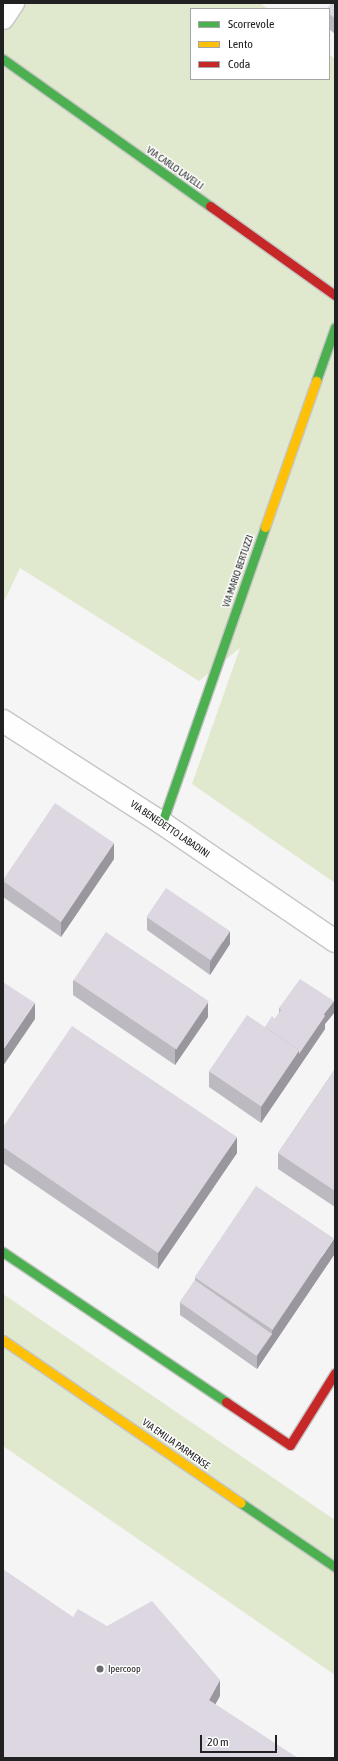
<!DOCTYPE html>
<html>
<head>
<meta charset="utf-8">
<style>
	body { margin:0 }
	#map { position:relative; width:338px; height:1761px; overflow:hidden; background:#f5f5f5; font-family:"Asap Condensed",sans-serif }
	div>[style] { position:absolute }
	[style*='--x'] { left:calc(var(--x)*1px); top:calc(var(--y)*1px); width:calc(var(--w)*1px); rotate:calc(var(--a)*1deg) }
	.green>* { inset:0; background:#e0e9ce }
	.roads { filter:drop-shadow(1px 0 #c5c5c5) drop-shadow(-1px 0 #c5c5c5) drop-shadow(0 1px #c5c5c5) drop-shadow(0 -1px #c5c5c5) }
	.street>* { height:22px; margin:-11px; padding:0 11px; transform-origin:11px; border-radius:11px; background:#fefefe }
	.fast>* { height:9px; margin:-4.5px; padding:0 4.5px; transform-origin:4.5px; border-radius:4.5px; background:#4caf50 }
	.slow>* { height:9px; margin:-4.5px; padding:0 4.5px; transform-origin:4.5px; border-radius:4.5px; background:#ffc107 }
	.jam>* { height:9px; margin:-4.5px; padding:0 4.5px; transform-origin:4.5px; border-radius:4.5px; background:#c62828 }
	.wall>* { inset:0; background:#bdb9c1 }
	.shaded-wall>* { inset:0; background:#9a969d }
	.building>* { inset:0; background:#dcd7e0; transform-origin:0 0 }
	.dots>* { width:11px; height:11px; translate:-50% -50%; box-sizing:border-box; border:2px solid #fff; border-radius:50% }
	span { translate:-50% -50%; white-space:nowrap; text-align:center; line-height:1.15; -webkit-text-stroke:3px #fff; paint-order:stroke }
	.street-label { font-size:10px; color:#212122 }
	.poi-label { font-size:10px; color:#212122 }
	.left { translate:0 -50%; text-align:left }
	.frame { position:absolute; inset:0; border:4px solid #212122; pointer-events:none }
	.legend { position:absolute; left:190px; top:8px; width:140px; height:72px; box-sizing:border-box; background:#fff; border:1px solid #a6a6a7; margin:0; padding:5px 7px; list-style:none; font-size:12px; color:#212122 }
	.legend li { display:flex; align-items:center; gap:8px; height:20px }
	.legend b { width:20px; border:1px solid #a6a6a7 }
	.scale { position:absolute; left:200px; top:1735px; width:77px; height:18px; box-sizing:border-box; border:2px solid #212122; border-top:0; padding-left:5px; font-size:12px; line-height:14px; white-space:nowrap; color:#212122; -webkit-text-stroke:3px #fff; paint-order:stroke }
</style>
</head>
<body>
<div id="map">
	<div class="green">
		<i style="clip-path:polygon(20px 3px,260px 3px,268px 9px,191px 9px,191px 79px,329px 79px,329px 54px,335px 59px,335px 883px,192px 784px,240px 648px,199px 681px,20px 568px,3px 604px,3px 28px)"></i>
		<i style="clip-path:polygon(3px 1294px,335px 1520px,335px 1675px,3px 1446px)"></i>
	</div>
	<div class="roads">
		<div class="street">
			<i style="--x:3;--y:18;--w:18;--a:-56"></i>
			<i style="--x:3;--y:721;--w:189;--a:32.7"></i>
			<i style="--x:162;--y:823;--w:209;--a:34.3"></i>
		</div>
		<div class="fast">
			<i style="--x:3;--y:59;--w:254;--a:35.4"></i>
			<i style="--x:316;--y:381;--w:57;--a:-70.6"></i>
			<i style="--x:162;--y:823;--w:313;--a:-70.8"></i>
			<i style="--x:3;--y:1252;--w:269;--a:33.9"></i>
			<i style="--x:241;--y:1503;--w:114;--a:34.2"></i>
		</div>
		<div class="slow">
			<i style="--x:265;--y:527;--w:155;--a:-70.7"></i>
			<i style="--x:3;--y:1340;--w:288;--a:34.4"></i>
		</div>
		<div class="jam">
			<i style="--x:210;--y:206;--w:153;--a:35.5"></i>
			<i style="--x:226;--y:1402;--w:77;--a:33.9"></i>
			<i style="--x:290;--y:1445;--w:85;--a:-58"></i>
		</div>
	</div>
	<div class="wall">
		<i style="clip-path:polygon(335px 3px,335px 34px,329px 29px,329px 9px)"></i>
		<i style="clip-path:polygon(114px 859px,61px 937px,3px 897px,3px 880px)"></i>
		<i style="clip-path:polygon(147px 917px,230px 944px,210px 975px,147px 930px)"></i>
		<i style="clip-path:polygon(73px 980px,208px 1017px,175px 1065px,73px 995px)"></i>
		<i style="clip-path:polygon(279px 1008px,334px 1013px,325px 1024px,325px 1029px,261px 1123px,209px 1087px,209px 1071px,275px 1019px,279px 1013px)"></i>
		<i style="clip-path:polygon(335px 1069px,335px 1207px,278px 1169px,278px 1153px)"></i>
		<i style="clip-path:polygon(3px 1127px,237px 1153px,158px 1269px,3px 1163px)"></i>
		<i style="clip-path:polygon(334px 1255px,257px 1369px,180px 1315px,180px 1303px,195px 1280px,195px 1277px)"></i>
	</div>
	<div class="shaded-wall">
		<i style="clip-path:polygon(114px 843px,114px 859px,61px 937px,61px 922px)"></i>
		<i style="clip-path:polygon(230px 931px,230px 944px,210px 975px,210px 962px)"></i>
		<i style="clip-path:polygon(334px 1001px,334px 1013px,325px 1024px,325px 1029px,261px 1123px,261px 1107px,324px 1014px)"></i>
		<i style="clip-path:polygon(208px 1002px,208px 1017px,175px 1065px,175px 1049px)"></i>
		<i style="clip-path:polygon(35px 1003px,35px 1019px,3px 1066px,3px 1050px)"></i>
		<i style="clip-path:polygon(237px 1137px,237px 1153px,158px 1269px,158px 1253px)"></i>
		<i style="clip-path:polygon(334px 1239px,334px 1255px,257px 1369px,257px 1356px,272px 1334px,272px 1331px)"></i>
		<i style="clip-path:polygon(220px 1680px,220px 1696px,209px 1716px,209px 1700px)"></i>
	</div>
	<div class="building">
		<i style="clip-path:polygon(331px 3px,335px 3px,335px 18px,329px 14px,329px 9px,327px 9px)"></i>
		<i style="clip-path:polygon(55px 803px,114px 843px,61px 922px,3px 881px,3px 880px)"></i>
		<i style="left:166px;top:888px;width:77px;height:35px;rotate:34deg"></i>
		<i style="left:106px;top:932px;width:124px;height:58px;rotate:34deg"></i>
		<i style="clip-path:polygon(300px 979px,334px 1001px,324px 1014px,325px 1016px,299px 1054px,299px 1050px,265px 1027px,272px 1016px,275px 1019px,281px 1010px,279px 1008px)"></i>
		<i style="clip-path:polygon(3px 982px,35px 1003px,3px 1050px)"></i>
		<i style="left:247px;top:1015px;width:63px;height:68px;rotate:34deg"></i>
		<i style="clip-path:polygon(72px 1026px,237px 1137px,158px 1253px,3px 1147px,3px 1127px)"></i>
		<i style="clip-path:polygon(335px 1069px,335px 1191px,278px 1153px)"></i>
		<i style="left:256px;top:1186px;width:94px;height:110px;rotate:34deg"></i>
		<i style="left:195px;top:1280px;width:94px;height:27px;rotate:35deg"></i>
		<i style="clip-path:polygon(3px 1569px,73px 1617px,78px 1609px,107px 1626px,152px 1601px,220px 1680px,209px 1700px,298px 1758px,3px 1758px)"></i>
	</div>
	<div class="dots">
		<i style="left:100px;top:1669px;background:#6b6b6c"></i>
	</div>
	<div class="street-label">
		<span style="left:175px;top:168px;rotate:35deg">VIA CARLO LAVELLI</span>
		<span style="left:238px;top:571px;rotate:-71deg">VIA MARIO BERTUZZI</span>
		<span style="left:170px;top:829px;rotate:34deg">VIA BENEDETTO LABADINI</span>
		<span style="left:176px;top:1444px;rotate:35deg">VIA EMILIA PARMENSE</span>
	</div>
	<div class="poi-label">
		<span class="left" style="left:108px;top:1669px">Ipercoop</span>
	</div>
	<div class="frame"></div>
	<ul class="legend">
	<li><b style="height:5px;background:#4caf50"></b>Scorrevole</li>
	<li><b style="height:5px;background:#ffc107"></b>Lento</li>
	<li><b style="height:5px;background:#c62828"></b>Coda</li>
	</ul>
	<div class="scale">20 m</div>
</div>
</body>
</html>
